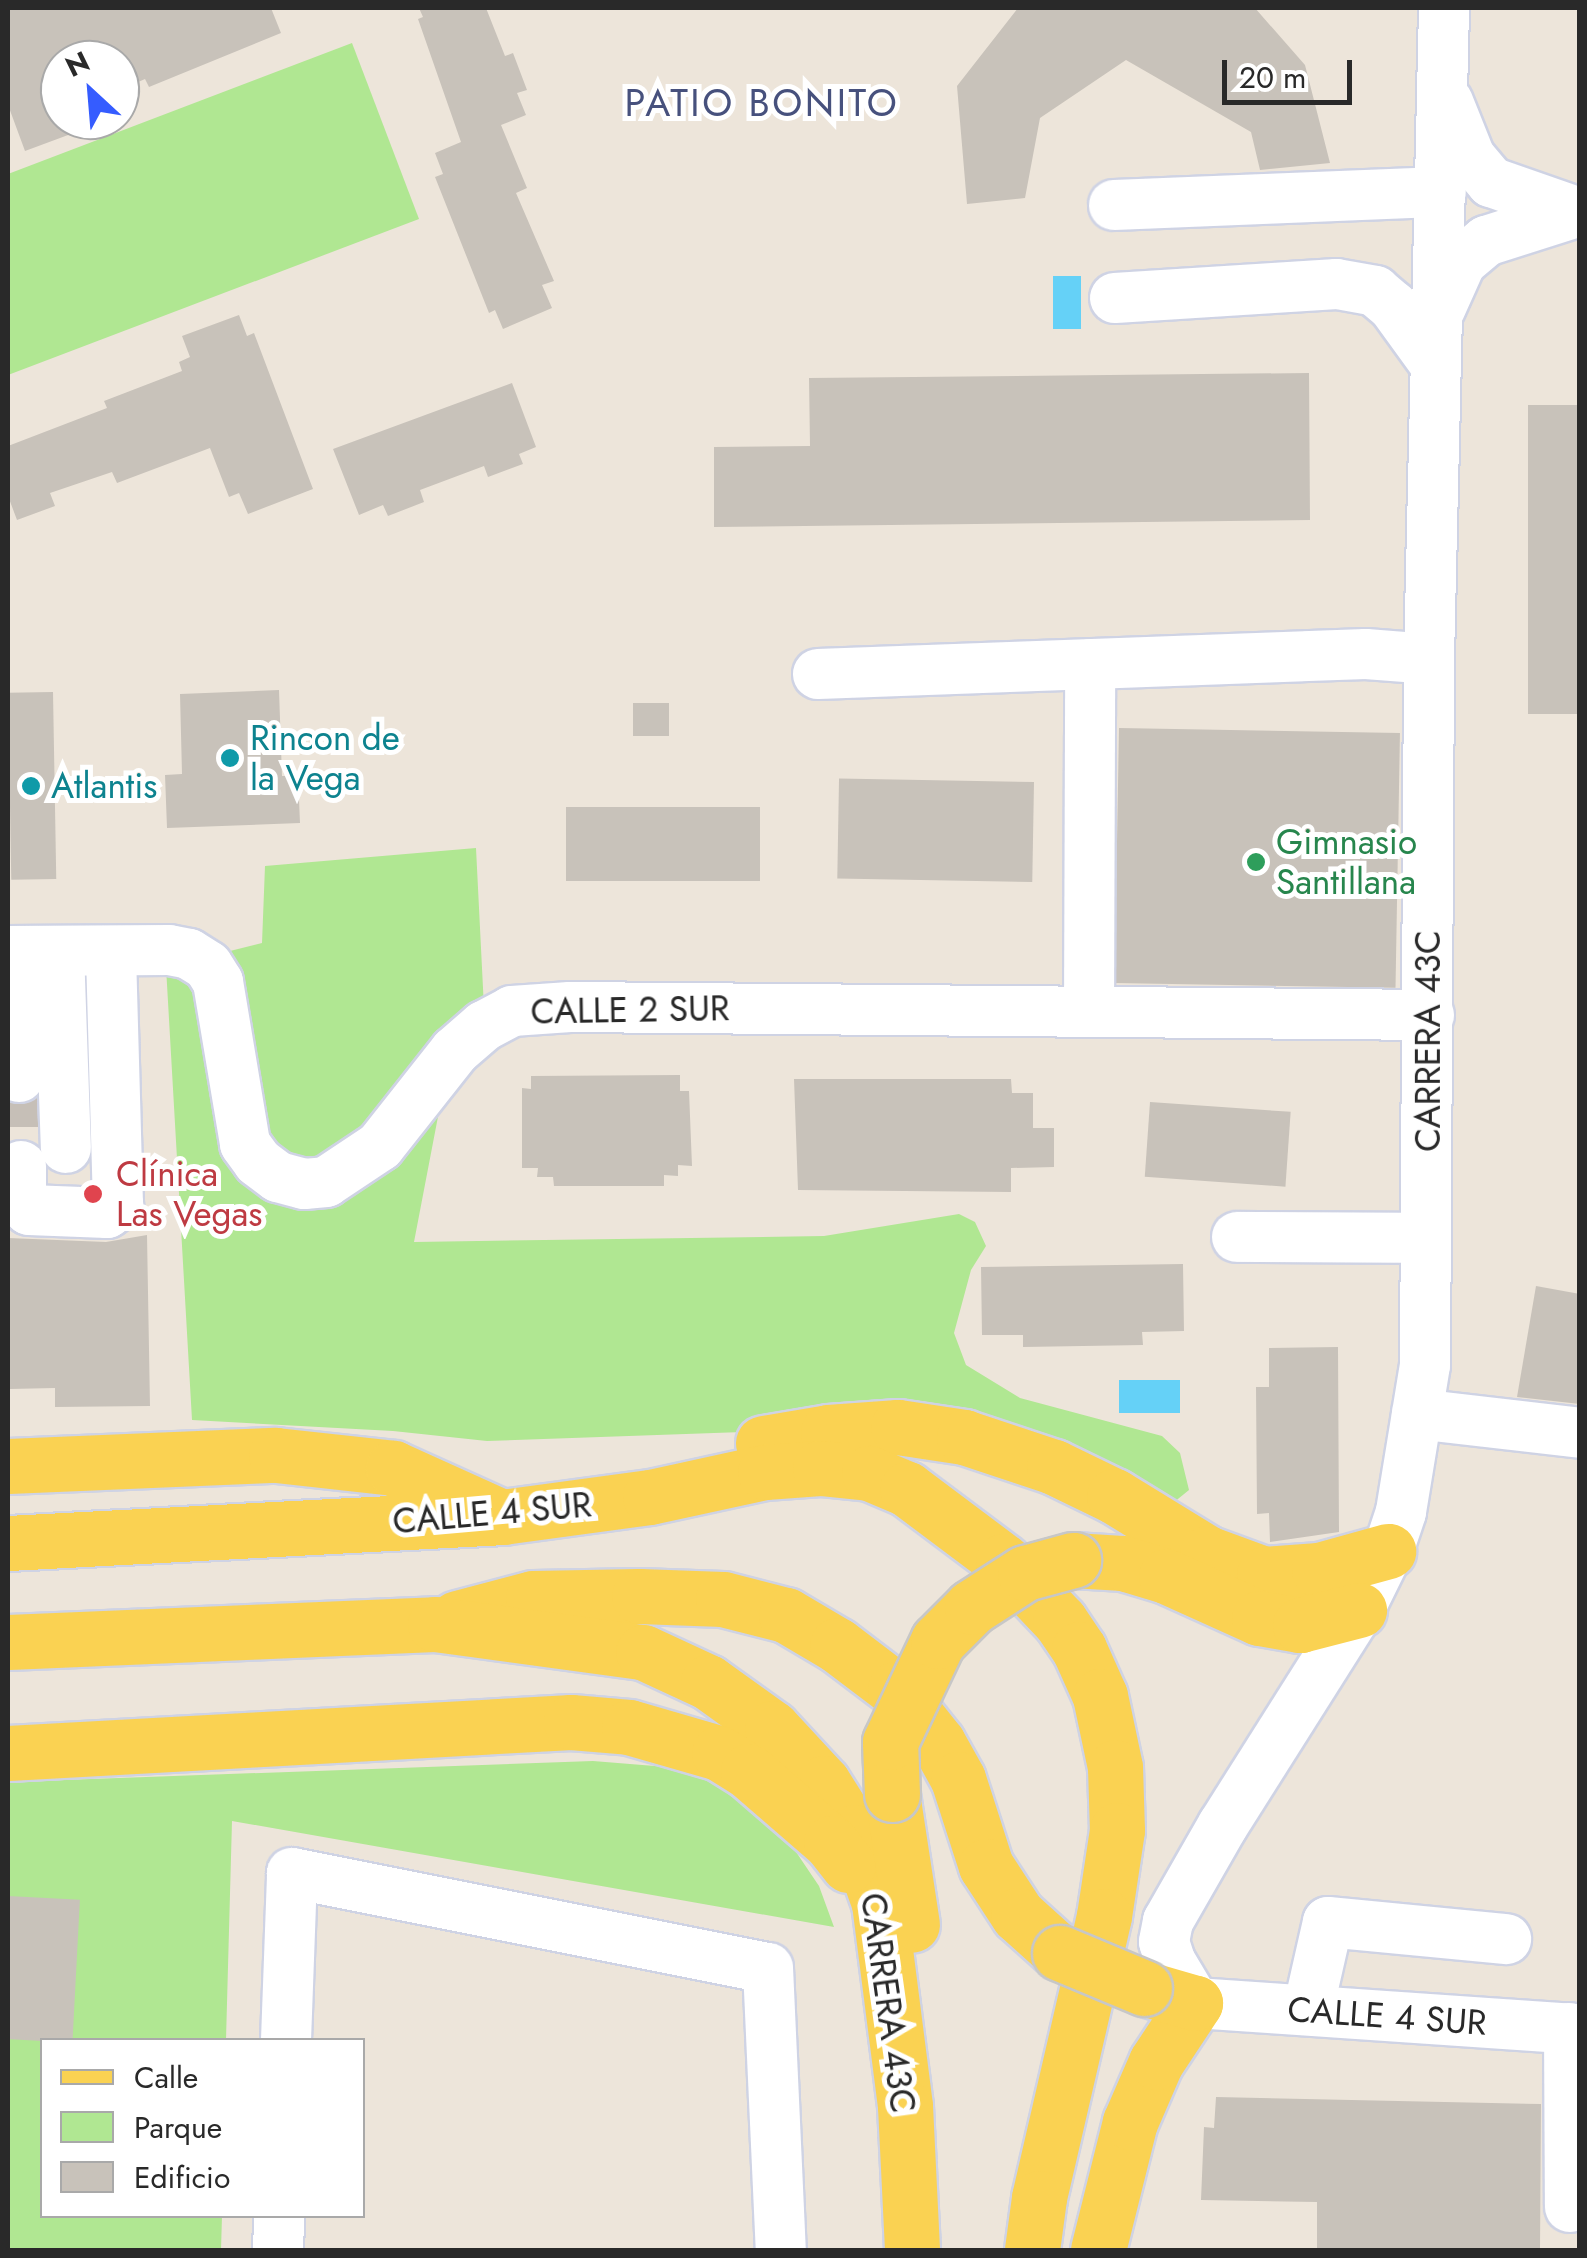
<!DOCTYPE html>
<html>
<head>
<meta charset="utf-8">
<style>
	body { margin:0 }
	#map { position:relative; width:1587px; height:2258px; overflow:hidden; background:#ede5da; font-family:Jost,sans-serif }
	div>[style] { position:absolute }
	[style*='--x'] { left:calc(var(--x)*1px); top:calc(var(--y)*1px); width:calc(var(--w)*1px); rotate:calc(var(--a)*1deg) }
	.green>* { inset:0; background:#b0e792 }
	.water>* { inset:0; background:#65d1f7; transform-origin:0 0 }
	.building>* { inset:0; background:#c8c2ba; transform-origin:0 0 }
	.minor-tunnel>* { height:50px; margin-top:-25px; transform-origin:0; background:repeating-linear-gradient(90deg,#c6bfb7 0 50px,transparent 0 75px) }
	.roads { filter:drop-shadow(2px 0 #cfd3e4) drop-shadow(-2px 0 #cfd3e4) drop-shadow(0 2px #cfd3e4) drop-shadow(0 -2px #cfd3e4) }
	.minor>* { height:50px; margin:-25px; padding:0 25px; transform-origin:25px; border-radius:25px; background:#fff }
	.major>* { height:55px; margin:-27.5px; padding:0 27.5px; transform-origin:27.5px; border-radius:27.5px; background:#fad252 }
	.bridges { filter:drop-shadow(2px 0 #c7c7c7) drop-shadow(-2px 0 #c7c7c7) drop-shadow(0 2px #c7c7c7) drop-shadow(0 -2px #c7c7c7) }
	.major-bridge>* { height:55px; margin:-27.5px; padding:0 27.5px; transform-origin:27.5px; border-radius:27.5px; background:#fad252 }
	.dots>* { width:28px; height:28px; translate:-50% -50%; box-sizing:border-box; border:5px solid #fff; border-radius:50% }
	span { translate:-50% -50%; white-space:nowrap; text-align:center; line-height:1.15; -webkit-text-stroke:10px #fff; paint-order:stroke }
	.culture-label { font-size:35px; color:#0d838f }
	.left { translate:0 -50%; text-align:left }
	.leisure-label { font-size:35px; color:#27864d }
	.street-label { font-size:35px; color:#292929 }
	.health-label { font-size:35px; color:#be3a42 }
	.neighbourhood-label { font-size:38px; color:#47517d; letter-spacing:2.5px }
	.frame { position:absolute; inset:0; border:10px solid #292929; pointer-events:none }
	.legend { position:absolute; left:40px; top:2038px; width:325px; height:180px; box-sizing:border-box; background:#fff; border:2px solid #a9a9a9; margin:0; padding:12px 18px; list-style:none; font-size:30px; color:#292929 }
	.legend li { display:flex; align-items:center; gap:20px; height:50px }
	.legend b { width:50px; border:2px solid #a9a9a9 }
	.north { position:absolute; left:40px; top:40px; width:100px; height:100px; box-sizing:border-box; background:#fff; border:2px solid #a9a9a9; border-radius:50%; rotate:334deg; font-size:28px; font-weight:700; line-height:40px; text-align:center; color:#292929 }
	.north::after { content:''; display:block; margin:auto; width:35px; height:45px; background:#355cff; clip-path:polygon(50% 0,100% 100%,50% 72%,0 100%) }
	.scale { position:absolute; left:1222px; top:60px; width:130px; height:45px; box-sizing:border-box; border:5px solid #292929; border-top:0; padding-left:12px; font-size:30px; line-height:35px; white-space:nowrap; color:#292929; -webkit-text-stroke:8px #fff; paint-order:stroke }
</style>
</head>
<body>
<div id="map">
	<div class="green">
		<i style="clip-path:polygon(352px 43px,419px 219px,8px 375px,8px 174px)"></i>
		<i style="clip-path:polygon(476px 848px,484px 1008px,454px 1033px,414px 1242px,824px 1236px,959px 1214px,975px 1222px,986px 1246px,971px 1270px,954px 1333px,966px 1365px,1020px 1398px,1162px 1436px,1180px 1453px,1189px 1490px,1173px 1503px,803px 1430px,487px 1441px,393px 1431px,192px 1420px,166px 967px,262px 943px,265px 866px)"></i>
		<i style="clip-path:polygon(593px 1761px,667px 1767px,712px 1782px,758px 1810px,790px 1843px,819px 1886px,834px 1927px,232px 1821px,226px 2040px,42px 2040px,42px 2216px,222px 2216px,221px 2250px,8px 2250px,8px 1782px)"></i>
	</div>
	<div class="water">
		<i style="left:1081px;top:276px;width:53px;height:28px;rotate:90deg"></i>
		<i style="left:1180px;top:1380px;width:33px;height:61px;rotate:90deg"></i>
	</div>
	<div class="building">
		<i style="clip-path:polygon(8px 8px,271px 8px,281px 33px,149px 87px,145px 79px,120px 90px,120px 60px,60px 60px,60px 120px,84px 120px,87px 128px,25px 151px,8px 105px)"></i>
		<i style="clip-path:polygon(419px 8px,486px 8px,505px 56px,513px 53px,527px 90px,517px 93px,526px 115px,501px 125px,527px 188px,516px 193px,554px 281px,542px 285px,552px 308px,503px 329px,495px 310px,489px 313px,435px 177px,443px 174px,435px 153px,461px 142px,418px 19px,423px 17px)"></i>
		<i style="clip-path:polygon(1018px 8px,1255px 8px,1305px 65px,1330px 163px,1260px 170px,1251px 132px,1126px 60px,1040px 118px,1025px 198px,967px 204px,957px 86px)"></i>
		<i style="clip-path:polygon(239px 315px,247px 336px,254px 333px,313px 489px,248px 514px,239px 493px,229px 497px,210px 448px,117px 483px,112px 472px,50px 493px,55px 506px,17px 520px,8px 496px,8px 446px,107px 408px,104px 401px,182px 371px,179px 362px,190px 357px,182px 336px)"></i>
		<i style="clip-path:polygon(1309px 373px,1310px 520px,714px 527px,714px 447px,810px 446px,809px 378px)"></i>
		<i style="clip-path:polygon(512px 383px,536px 447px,519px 454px,523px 464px,488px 477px,484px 466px,420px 490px,424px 502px,388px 516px,383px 505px,359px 515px,333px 449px)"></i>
		<i style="left:1528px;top:405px;width:52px;height:309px"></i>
		<i style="clip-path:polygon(279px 690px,282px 776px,298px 776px,300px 823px,167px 828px,165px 775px,182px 774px,180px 694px)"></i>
		<i style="left:53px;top:692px;width:187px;height:45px;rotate:89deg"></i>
		<i style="left:669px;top:703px;width:33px;height:36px;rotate:90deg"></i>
		<i style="left:1119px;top:728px;width:281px;height:255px;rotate:1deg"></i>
		<i style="left:1034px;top:782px;width:100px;height:195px;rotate:91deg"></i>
		<i style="left:760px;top:807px;width:74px;height:194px;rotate:90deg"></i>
		<i style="clip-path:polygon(680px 1075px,680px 1091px,689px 1091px,692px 1166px,678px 1165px,678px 1176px,664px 1175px,664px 1186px,554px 1186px,553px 1177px,537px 1177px,538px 1168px,522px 1168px,522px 1088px,531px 1089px,531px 1076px)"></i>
		<i style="clip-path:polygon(794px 1079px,1011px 1079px,1012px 1093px,1033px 1093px,1033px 1128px,1054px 1128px,1054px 1167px,1011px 1168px,1011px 1192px,798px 1190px)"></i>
		<i style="left:1150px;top:1102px;width:141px;height:75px;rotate:4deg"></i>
		<i style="clip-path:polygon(147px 1235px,150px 1406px,55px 1407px,55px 1388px,10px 1389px,8px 1238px,106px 1242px)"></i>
		<i style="clip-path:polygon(1183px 1264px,1184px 1331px,1142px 1332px,1143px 1345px,1023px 1347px,1023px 1335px,982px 1335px,981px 1267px)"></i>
		<i style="clip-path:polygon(1536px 1286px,1580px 1294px,1580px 1404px,1517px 1397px)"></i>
		<i style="clip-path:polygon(1338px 1347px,1339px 1532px,1270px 1542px,1269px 1513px,1257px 1514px,1256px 1387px,1269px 1387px,1269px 1348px)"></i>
		<i style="left:8px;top:1896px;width:72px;height:143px;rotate:3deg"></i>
		<i style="clip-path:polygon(1216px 2097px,1541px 2104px,1540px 2250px,1317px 2250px,1317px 2202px,1201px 2200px,1204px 2127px,1214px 2128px)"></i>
	</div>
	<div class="minor-tunnel">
		<i style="--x:19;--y:1077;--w:89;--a:88.7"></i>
	</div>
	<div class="roads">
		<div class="minor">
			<i style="--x:1444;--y:8;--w:651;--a:91.32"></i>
			<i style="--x:1429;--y:659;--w:706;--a:90.32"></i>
			<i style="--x:1425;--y:1365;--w:149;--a:99.3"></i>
			<i style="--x:1401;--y:1512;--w:41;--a:108.4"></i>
			<i style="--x:1388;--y:1551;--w:66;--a:116.2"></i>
			<i style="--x:1359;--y:1610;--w:254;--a:122.3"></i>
			<i style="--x:1223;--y:1825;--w:111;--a:119.8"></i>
			<i style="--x:1168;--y:1921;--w:21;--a:101"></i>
			<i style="--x:1164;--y:1942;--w:20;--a:72"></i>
			<i style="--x:1170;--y:1961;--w:49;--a:59.2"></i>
			<i style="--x:1195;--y:2003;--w:386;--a:3.9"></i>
			<i style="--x:1448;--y:102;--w:59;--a:68.2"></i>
			<i style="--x:1470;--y:157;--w:33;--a:50"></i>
			<i style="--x:1491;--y:182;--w:88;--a:19.3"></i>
			<i style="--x:1114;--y:205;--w:327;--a:-2.3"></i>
			<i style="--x:1115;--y:298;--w:222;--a:-3.6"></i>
			<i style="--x:1337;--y:284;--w:39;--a:10"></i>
			<i style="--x:1375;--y:291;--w:23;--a:40"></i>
			<i style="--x:1393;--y:306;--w:72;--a:54.1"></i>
			<i style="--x:1440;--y:309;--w:51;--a:-65.9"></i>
			<i style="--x:1461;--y:262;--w:33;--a:-40"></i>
			<i style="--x:1486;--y:241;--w:99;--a:-17.7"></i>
			<i style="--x:818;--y:674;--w:548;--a:-2.09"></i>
			<i style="--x:1366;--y:654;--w:63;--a:4.5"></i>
			<i style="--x:8;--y:951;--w:161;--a:-0.4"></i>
			<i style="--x:169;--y:950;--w:20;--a:11"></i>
			<i style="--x:189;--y:954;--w:22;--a:32"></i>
			<i style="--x:208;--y:966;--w:19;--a:58"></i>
			<i style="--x:218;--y:982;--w:164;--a:80.5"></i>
			<i style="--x:245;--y:1144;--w:22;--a:54"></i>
			<i style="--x:258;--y:1162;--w:25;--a:37"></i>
			<i style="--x:278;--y:1177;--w:27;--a:15"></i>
			<i style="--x:304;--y:1184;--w:22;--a:-5"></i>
			<i style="--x:326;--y:1182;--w:65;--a:-33.7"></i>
			<i style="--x:380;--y:1146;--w:121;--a:-51.7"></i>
			<i style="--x:455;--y:1051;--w:38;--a:-41"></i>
			<i style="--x:484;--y:1026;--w:32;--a:-28"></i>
			<i style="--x:512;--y:1011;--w:58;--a:-3.9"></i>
			<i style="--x:570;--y:1007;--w:859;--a:0.53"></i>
			<i style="--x:18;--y:951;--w:126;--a:89.5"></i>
			<i style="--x:59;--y:951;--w:197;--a:88"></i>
			<i style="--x:1089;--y:1012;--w:348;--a:-89.8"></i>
			<i style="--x:21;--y:1166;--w:30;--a:90"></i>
			<i style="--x:21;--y:1196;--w:16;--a:60"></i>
			<i style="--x:29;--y:1210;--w:78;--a:2.2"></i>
			<i style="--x:107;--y:1213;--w:14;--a:-36"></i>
			<i style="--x:118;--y:1205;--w:254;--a:-91.6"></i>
			<i style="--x:1237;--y:1237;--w:189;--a:0.3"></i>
			<i style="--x:1417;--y:1414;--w:164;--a:6.6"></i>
			<i style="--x:1308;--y:2010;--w:90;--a:-77.2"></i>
			<i style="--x:1328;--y:1922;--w:179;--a:5.5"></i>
			<i style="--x:1569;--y:2028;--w:179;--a:89.7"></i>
			<i style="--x:286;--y:2040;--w:167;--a:-87.9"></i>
			<i style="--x:292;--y:1873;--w:485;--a:11.3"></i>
			<i style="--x:768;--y:1968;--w:282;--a:87.4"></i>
			<i style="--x:278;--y:2250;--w:34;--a:-88"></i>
		</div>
		<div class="major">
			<i style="--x:763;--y:1443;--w:66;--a:-9.6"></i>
			<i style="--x:828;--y:1432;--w:70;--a:-4.1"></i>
			<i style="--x:898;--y:1427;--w:67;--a:8.6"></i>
			<i style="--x:964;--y:1437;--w:95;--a:18.4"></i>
			<i style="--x:1054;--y:1467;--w:67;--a:25.8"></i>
			<i style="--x:1114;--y:1496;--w:109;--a:31.5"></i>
			<i style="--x:1207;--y:1553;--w:61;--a:20.2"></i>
			<i style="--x:1264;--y:1574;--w:55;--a:-4.2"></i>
			<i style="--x:1319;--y:1570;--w:72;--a:-15.4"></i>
			<i style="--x:8;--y:1466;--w:268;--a:-2.4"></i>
			<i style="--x:276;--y:1455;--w:118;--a:6.3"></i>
			<i style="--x:393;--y:1468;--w:112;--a:24.3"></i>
			<i style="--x:8;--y:1543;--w:495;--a:-3"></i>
			<i style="--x:502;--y:1517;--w:149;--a:-7.7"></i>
			<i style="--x:650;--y:1497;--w:118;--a:-12.3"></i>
			<i style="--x:765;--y:1472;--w:55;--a:-4.2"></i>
			<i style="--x:820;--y:1468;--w:49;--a:5.8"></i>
			<i style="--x:869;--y:1473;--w:41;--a:22.8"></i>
			<i style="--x:907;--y:1489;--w:120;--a:36.9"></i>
			<i style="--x:1003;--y:1561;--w:83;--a:46.5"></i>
			<i style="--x:1060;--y:1621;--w:34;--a:56"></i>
			<i style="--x:1079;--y:1649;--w:51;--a:65.9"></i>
			<i style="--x:1100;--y:1696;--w:73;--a:78.1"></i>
			<i style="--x:1115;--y:1767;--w:63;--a:88.2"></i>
			<i style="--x:1117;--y:1830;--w:87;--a:98.6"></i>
			<i style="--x:1104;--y:1916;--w:289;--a:103"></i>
			<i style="--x:1039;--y:2198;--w:52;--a:97.7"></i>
			<i style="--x:1073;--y:1560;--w:50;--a:3.4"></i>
			<i style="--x:1123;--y:1563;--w:45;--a:16.8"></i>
			<i style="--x:1166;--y:1576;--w:102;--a:24.3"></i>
			<i style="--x:1259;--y:1618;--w:42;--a:9.7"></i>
			<i style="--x:1300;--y:1625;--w:61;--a:-14.3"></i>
			<i style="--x:457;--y:1618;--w:79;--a:-14.7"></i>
			<i style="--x:533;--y:1598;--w:106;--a:-1.1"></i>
			<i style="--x:639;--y:1596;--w:84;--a:2"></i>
			<i style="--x:723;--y:1599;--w:65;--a:14.3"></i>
			<i style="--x:786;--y:1615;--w:59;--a:30.5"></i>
			<i style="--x:837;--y:1645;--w:73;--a:37.2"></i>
			<i style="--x:895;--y:1689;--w:69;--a:51.5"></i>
			<i style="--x:938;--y:1743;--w:41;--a:60.9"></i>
			<i style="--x:958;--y:1779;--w:91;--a:72.2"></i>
			<i style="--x:986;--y:1866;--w:59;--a:56.9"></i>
			<i style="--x:1018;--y:1915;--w:57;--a:42.1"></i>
			<i style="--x:8;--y:1642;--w:427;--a:-2.4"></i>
			<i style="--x:435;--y:1624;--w:210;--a:7.7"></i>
			<i style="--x:643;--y:1652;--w:72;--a:24.8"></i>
			<i style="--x:708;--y:1682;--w:79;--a:35.7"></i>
			<i style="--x:772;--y:1728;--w:75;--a:47.2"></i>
			<i style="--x:823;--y:1783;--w:58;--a:57.7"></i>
			<i style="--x:854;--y:1832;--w:75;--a:70.6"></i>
			<i style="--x:879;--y:1903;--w:205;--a:82.7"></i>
			<i style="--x:905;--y:2106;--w:144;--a:87.2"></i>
			<i style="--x:8;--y:1753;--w:564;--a:-3.15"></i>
			<i style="--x:571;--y:1722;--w:58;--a:4.9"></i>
			<i style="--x:629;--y:1727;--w:94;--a:16.1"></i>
			<i style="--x:719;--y:1753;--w:34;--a:32"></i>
			<i style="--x:748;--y:1771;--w:110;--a:40.9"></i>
			<i style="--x:831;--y:1843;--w:28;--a:52"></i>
			<i style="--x:892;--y:1794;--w:132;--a:81.3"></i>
			<i style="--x:1098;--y:2250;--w:132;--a:-76"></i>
			<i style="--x:1130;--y:2122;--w:65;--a:-66.6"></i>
			<i style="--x:1156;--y:2062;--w:71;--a:-56.5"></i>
			<i style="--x:1195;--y:2003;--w:53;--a:-163.6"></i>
		</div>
	</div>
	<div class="bridges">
		<div class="major-bridge">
			<i style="--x:892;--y:1794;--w:52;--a:-92.2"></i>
			<i style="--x:890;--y:1742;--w:112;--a:-64.6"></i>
			<i style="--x:938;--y:1641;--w:48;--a:-45"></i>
			<i style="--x:972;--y:1607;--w:63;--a:-32.7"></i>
			<i style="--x:1025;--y:1573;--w:50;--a:-15.2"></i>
			<i style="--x:1060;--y:1953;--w:91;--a:22.6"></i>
		</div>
	</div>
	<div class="dots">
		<i style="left:230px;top:758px;background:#0f9aa8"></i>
		<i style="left:31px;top:786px;background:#0f9aa8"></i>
		<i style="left:1256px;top:862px;background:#2e9e5b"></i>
		<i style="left:93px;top:1194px;background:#e0444e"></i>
	</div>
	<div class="culture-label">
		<span class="left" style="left:250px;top:758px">Rincon de<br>la Vega</span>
		<span class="left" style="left:51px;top:786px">Atlantis</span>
	</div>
	<div class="leisure-label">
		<span class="left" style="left:1276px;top:862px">Gimnasio<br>Santillana</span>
	</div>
	<div class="street-label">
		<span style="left:630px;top:1010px;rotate:-1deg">CALLE 2 SUR</span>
		<span style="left:1428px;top:1041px;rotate:-90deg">CARRERA 43C</span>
		<span style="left:492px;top:1513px;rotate:-5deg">CALLE 4 SUR</span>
		<span style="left:888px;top:2003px;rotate:82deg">CARRERA 43C</span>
		<span style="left:1387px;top:2016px;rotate:4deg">CALLE 4 SUR</span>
	</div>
	<div class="health-label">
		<span class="left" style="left:116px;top:1194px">Clínica<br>Las Vegas</span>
	</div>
	<div class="neighbourhood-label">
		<span style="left:762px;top:103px">PATIO BONITO</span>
	</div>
	<div class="frame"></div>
	<ul class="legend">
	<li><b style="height:12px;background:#fad252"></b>Calle</li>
	<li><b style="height:28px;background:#b0e792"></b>Parque</li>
	<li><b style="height:28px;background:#c8c2ba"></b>Edificio</li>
	</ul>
	<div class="north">N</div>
	<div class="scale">20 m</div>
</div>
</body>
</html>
